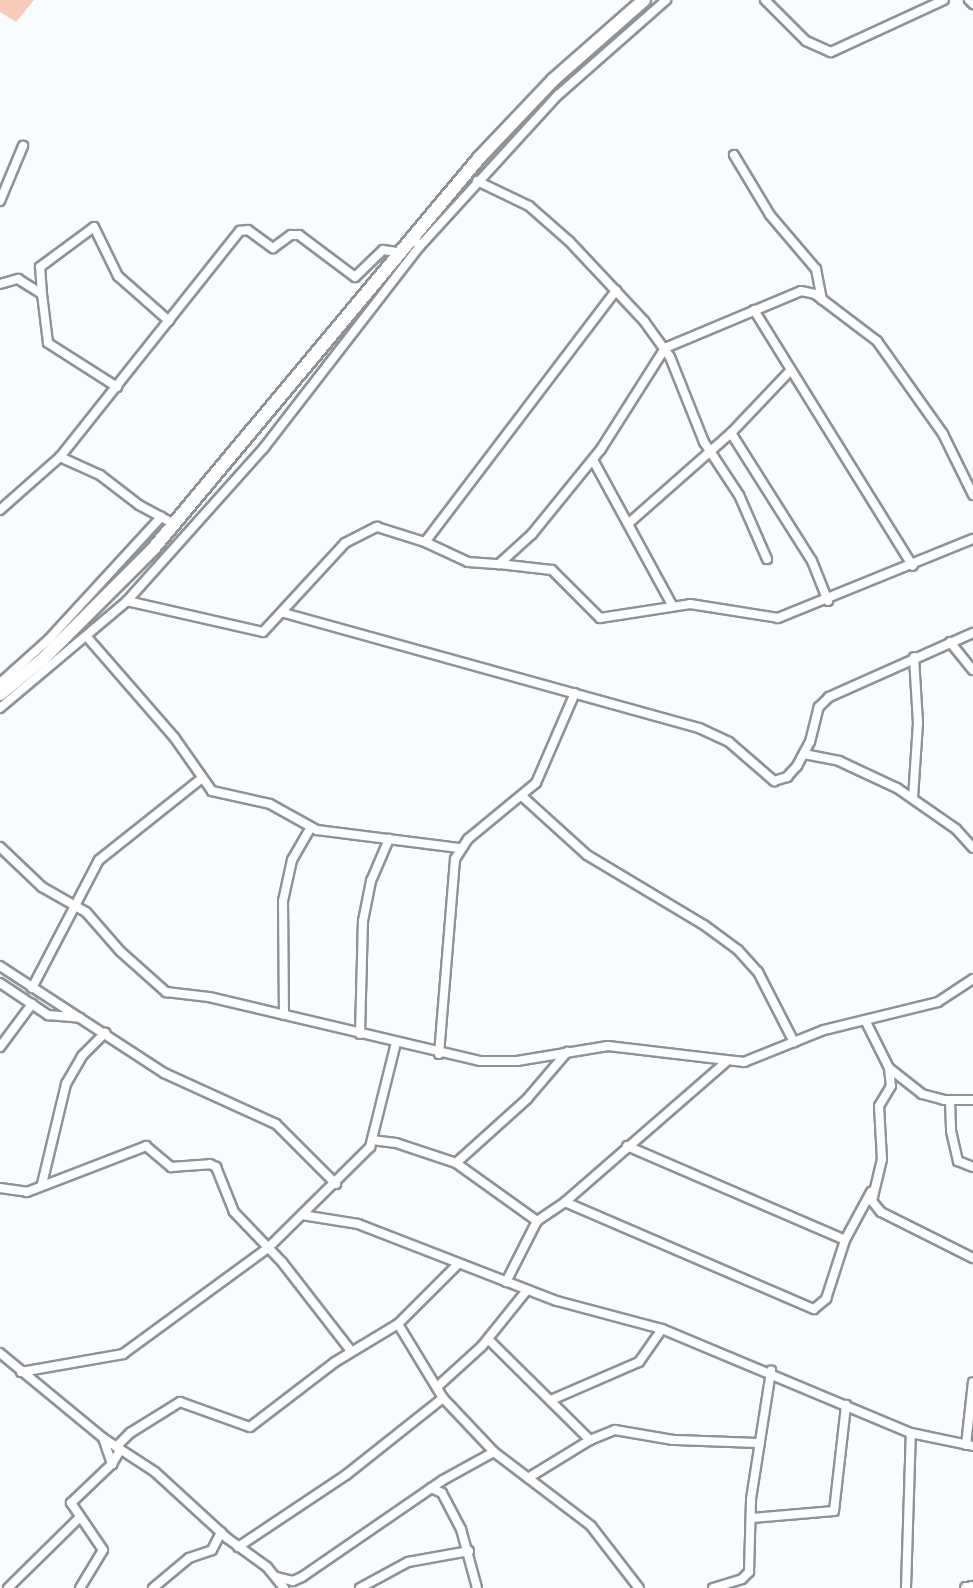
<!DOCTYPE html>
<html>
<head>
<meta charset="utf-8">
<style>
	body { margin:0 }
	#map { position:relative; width:973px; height:1588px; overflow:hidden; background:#f9fcfe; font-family:"Titillium Web",sans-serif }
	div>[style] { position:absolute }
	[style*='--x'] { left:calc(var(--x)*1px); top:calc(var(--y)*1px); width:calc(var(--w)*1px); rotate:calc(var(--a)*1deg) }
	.green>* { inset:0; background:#f8cbbb }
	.roads { filter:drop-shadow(2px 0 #8d9398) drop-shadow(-2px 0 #8d9398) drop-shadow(0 2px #8d9398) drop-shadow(0 -2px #8d9398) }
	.minor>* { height:8px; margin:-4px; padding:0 4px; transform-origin:4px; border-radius:4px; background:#fff }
	.tertiary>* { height:10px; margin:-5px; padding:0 5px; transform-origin:5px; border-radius:5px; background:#fff }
	.primary>* { height:12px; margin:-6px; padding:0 6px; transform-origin:6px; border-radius:6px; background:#fff }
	span { translate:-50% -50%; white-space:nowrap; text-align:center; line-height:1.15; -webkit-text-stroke:7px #f9fcfe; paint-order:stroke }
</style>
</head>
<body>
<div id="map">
	<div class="green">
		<i style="clip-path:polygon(0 0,34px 0,16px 22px,0 12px)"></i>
	</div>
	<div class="roads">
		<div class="minor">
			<i style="--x:765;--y:0;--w:58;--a:45"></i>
			<i style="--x:806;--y:41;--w:27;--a:24"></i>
			<i style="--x:831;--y:52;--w:124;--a:-24.7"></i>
			<i style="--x:969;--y:0;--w:6;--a:45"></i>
			<i style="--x:734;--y:155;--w:70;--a:59"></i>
			<i style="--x:770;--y:215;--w:71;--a:49.6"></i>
			<i style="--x:816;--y:269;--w:31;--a:79"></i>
			<i style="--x:477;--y:181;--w:58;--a:25.7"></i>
			<i style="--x:529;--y:206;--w:53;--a:41.2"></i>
			<i style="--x:569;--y:241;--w:110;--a:46.8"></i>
			<i style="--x:644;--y:321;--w:44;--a:54.2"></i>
			<i style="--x:670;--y:357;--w:92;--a:68.2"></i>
			<i style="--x:704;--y:442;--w:64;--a:56.6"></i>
			<i style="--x:739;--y:495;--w:70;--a:66.4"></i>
			<i style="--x:0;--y:201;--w:60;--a:-67.3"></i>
			<i style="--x:420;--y:246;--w:205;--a:-47.6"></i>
			<i style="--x:558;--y:95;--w:144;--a:-41.3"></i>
			<i style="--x:0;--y:284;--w:19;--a:-16"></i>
			<i style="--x:18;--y:279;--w:28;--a:32"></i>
			<i style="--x:42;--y:294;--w:49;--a:83"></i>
			<i style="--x:48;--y:343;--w:82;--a:32.5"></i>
			<i style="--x:42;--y:294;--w:27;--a:-94"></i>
			<i style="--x:40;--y:267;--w:67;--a:-36.5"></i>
			<i style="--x:94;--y:227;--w:55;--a:63.9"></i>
			<i style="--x:118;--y:276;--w:68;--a:41.4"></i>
			<i style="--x:754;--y:310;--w:301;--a:58.2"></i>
			<i style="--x:731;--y:433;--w:151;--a:57.7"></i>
			<i style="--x:812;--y:561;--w:43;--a:68.2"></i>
			<i style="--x:60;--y:457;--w:44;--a:24.2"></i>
			<i style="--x:100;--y:475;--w:49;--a:37.6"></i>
			<i style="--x:139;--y:505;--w:42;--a:28.4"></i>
			<i style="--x:593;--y:460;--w:165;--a:61.4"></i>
			<i style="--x:0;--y:510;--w:80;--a:-41.5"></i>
			<i style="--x:60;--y:457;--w:289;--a:-51.5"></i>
			<i style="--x:240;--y:231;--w:8;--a:-7"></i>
			<i style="--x:248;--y:230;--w:31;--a:36"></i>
			<i style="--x:273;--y:248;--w:22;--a:-36"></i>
			<i style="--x:291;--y:235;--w:8;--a:0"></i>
			<i style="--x:299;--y:235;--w:70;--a:36.9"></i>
			<i style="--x:355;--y:277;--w:39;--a:-44"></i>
			<i style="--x:383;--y:250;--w:14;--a:8"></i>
			<i style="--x:629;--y:523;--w:136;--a:-41.4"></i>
			<i style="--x:731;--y:433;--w:86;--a:-46.4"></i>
			<i style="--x:425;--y:542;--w:316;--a:-52.8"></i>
			<i style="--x:499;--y:564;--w:53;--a:6.5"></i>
			<i style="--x:552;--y:570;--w:68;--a:45"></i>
			<i style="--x:600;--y:618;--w:91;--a:-8.8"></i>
			<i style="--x:690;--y:604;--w:89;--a:9"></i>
			<i style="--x:778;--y:618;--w:210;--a:-22.1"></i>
			<i style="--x:127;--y:601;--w:139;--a:12.8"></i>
			<i style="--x:263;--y:632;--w:121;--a:-47.3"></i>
			<i style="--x:345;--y:543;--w:36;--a:-27"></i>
			<i style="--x:377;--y:527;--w:50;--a:17.4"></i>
			<i style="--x:425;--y:542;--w:47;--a:24.9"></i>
			<i style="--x:468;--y:562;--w:31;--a:4"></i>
			<i style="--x:499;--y:564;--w:45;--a:-42.3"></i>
			<i style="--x:532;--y:534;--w:109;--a:-50.9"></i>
			<i style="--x:601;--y:449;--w:120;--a:-57.6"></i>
			<i style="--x:665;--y:348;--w:147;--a:-22.7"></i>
			<i style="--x:801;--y:291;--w:14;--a:12"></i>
			<i style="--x:815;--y:294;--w:78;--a:37.2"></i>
			<i style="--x:877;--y:341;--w:114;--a:54.6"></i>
			<i style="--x:943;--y:434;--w:68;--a:63.8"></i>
			<i style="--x:284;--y:613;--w:431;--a:15.5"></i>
			<i style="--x:699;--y:728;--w:33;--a:25"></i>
			<i style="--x:729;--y:742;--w:60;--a:40.9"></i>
			<i style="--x:774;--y:781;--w:14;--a:-17"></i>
			<i style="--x:787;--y:777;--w:15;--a:-48"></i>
			<i style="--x:797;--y:766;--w:27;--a:-62"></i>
			<i style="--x:810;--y:742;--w:36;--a:-76"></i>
			<i style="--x:819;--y:707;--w:14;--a:-45"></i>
			<i style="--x:829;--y:697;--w:158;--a:-24"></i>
			<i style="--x:87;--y:637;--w:133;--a:49"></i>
			<i style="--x:174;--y:737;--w:66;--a:54.9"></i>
			<i style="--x:212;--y:791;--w:59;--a:12.6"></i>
			<i style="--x:270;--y:804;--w:54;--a:29"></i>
			<i style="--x:317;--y:830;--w:143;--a:7.2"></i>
			<i style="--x:950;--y:642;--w:36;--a:51"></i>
			<i style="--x:0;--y:683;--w:66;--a:-41.9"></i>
			<i style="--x:49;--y:639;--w:166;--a:-47.4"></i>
			<i style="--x:0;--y:708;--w:166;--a:-40.1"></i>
			<i style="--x:127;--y:601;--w:204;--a:-48.2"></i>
			<i style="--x:263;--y:449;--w:257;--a:-52.3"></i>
			<i style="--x:420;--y:246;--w:13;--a:-132"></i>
			<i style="--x:804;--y:754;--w:36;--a:11"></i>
			<i style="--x:839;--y:761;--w:64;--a:25"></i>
			<i style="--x:897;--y:788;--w:72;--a:34.8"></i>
			<i style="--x:956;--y:829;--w:25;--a:48"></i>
			<i style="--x:523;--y:797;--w:86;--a:42.2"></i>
			<i style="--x:587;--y:855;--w:136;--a:30.9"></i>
			<i style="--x:704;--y:925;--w:42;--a:36.3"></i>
			<i style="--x:738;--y:950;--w:30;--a:48"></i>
			<i style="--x:758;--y:972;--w:79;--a:62.8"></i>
			<i style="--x:913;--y:798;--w:75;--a:-86.2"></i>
			<i style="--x:918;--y:723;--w:66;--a:-93.5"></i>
			<i style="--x:0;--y:847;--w:58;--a:43.6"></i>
			<i style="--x:42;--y:887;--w:51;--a:29.6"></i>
			<i style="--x:86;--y:912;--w:52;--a:48.9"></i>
			<i style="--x:120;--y:951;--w:62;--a:41.7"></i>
			<i style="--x:166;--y:992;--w:43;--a:6.6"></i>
			<i style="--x:209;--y:997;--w:278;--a:13.3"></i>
			<i style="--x:480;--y:1061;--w:37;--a:0"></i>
			<i style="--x:517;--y:1061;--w:92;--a:-9.4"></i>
			<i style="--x:608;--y:1046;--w:137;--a:6.7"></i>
			<i style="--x:744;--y:1062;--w:86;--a:-21.8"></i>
			<i style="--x:824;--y:1030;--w:117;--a:-13.8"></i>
			<i style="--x:938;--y:1002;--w:42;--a:-33.3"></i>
			<i style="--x:0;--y:966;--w:196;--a:33.1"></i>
			<i style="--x:164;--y:1073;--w:123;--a:24.5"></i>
			<i style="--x:276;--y:1124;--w:85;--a:45"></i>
			<i style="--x:0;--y:983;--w:58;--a:33.7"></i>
			<i style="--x:48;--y:1015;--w:32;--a:5"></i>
			<i style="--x:32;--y:988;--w:144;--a:-62.4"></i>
			<i style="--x:99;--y:860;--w:130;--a:-38.5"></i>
			<i style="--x:284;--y:1015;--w:114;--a:-90.5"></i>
			<i style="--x:283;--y:901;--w:42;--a:-77.6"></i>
			<i style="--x:292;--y:860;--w:36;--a:-60"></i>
			<i style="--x:865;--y:1020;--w:54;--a:63.4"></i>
			<i style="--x:889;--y:1068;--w:18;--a:84"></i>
			<i style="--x:891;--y:1086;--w:23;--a:121"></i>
			<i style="--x:879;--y:1106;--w:53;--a:86.8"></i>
			<i style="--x:882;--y:1159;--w:43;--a:103.4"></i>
			<i style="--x:872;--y:1201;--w:14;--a:51"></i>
			<i style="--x:881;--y:1212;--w:103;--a:26.6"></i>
			<i style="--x:360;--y:1034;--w:113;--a:-88.5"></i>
			<i style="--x:363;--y:921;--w:41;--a:-78.7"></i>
			<i style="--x:371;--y:881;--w:46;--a:-66.8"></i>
			<i style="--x:0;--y:1047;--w:54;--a:-53.3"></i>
			<i style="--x:439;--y:1054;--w:196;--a:-85.3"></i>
			<i style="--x:455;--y:859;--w:24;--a:-57"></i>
			<i style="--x:468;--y:839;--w:88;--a:-39.5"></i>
			<i style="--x:536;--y:783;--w:98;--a:-66.6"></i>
			<i style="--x:889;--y:1068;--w:42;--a:38.2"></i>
			<i style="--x:922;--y:1094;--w:23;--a:15"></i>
			<i style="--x:944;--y:1100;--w:29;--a:0"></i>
			<i style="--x:950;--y:1100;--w:31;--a:88"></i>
			<i style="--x:951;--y:1131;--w:31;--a:77"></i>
			<i style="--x:958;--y:1161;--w:16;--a:22"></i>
			<i style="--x:372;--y:1140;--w:24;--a:7"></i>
			<i style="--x:396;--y:1143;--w:63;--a:18.4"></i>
			<i style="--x:456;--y:1163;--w:100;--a:35.6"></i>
			<i style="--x:627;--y:1146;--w:237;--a:23.3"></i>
			<i style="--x:456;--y:1163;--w:96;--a:-42"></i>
			<i style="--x:527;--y:1099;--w:62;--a:-49.6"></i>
			<i style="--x:42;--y:1184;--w:103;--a:-76.5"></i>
			<i style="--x:66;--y:1084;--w:32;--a:-60"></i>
			<i style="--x:82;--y:1056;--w:33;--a:-45"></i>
			<i style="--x:0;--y:1188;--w:27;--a:8"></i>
			<i style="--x:27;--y:1192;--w:128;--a:-21.1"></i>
			<i style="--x:146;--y:1146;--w:33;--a:40"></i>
			<i style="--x:171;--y:1167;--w:39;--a:-4"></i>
			<i style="--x:210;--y:1164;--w:7;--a:27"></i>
			<i style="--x:216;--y:1167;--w:48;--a:68.2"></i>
			<i style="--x:234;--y:1212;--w:69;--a:46.2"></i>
			<i style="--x:282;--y:1262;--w:113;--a:52.2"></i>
			<i style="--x:565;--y:1202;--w:213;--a:-41"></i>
			<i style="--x:302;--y:1215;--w:57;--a:9.1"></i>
			<i style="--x:358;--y:1224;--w:213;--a:21.2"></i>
			<i style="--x:557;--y:1301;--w:109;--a:14.9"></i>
			<i style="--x:662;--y:1329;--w:270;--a:22.7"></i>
			<i style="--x:911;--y:1433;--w:63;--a:11.8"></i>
			<i style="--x:506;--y:1282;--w:68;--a:-63.1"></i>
			<i style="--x:537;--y:1221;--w:34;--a:-34"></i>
			<i style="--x:565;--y:1202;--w:271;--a:23.3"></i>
			<i style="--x:814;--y:1309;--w:16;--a:-40"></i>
			<i style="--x:826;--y:1299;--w:62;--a:-72.1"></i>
			<i style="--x:845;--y:1240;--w:55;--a:-61.6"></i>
			<i style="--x:398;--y:1324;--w:87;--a:58.7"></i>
			<i style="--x:443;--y:1398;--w:74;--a:46.6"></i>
			<i style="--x:488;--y:1339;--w:144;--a:44.7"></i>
			<i style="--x:0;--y:1353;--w:134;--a:39.5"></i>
			<i style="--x:103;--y:1438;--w:62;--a:33.2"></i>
			<i style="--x:155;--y:1472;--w:98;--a:42.5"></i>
			<i style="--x:227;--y:1538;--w:49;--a:35.9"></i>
			<i style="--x:267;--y:1567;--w:27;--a:51"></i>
			<i style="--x:21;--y:1372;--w:104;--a:-10"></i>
			<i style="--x:123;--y:1354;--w:180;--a:-36.2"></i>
			<i style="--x:268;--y:1248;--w:144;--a:-44.7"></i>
			<i style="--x:370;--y:1147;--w:107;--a:-76"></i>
			<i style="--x:437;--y:1387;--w:61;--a:-42.3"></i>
			<i style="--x:482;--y:1346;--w:72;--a:-51.2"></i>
			<i style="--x:551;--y:1400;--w:96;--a:-23.4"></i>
			<i style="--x:639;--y:1362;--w:40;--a:-55.1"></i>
			<i style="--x:103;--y:1438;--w:28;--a:71"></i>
			<i style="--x:966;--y:1445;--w:63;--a:-83.7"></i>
			<i style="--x:116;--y:1447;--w:20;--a:-45"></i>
			<i style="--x:130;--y:1433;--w:59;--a:-31.8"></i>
			<i style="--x:180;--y:1402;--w:74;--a:19.7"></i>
			<i style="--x:250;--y:1427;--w:107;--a:-37.4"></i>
			<i style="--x:335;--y:1362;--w:74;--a:-31.1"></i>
			<i style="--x:398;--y:1324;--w:83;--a:-45"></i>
			<i style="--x:528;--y:1478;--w:73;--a:-31.5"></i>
			<i style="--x:590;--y:1440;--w:27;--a:-22"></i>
			<i style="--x:615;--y:1430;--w:59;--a:9.8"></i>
			<i style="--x:673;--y:1440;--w:87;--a:2"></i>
			<i style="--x:431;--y:1488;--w:12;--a:24"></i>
			<i style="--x:442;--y:1493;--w:41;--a:62.2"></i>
			<i style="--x:461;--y:1529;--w:61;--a:74.8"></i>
			<i style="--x:752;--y:1518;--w:82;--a:-4.9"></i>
			<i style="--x:834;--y:1511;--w:107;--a:-83.5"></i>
			<i style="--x:238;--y:1547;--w:130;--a:-33.7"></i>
			<i style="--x:346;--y:1475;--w:124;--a:-38.4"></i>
			<i style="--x:276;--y:1577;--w:17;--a:13"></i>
			<i style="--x:293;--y:1581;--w:10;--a:-24"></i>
			<i style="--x:302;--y:1577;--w:171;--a:-34.5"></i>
			<i style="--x:443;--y:1480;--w:58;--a:-28.8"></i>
			<i style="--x:494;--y:1452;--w:122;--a:37.3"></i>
			<i style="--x:591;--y:1526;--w:78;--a:52.3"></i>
			<i style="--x:8;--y:1588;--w:100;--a:-44.6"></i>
			<i style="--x:80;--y:1588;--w:44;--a:-58.8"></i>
			<i style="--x:103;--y:1550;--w:57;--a:-124.2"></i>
			<i style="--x:71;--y:1503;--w:57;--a:-43.6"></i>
			<i style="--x:112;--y:1464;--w:16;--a:-60"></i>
			<i style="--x:153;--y:1588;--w:47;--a:-39.8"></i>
			<i style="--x:189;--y:1558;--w:24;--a:-19"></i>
			<i style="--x:212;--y:1550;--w:20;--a:-63"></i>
			<i style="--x:360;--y:1588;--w:55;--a:-28.4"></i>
			<i style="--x:408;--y:1562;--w:62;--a:-10.2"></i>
			<i style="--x:713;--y:1588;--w:30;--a:-17"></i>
			<i style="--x:742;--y:1579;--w:10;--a:-45"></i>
			<i style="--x:749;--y:1572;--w:73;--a:-88.4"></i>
			<i style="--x:751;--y:1499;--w:130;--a:-81.1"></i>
			<i style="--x:906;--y:1588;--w:155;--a:-88.2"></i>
		</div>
		<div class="tertiary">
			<i style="--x:966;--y:1588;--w:7;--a:-8"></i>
		</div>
		<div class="primary">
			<i style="--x:0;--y:694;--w:55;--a:-39.1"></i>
			<i style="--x:43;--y:659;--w:156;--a:-45"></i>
			<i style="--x:153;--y:549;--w:510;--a:-50.17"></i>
			<i style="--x:480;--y:157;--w:106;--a:-46.5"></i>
			<i style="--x:553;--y:80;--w:121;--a:-41.3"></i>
		</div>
	</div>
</div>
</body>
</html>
